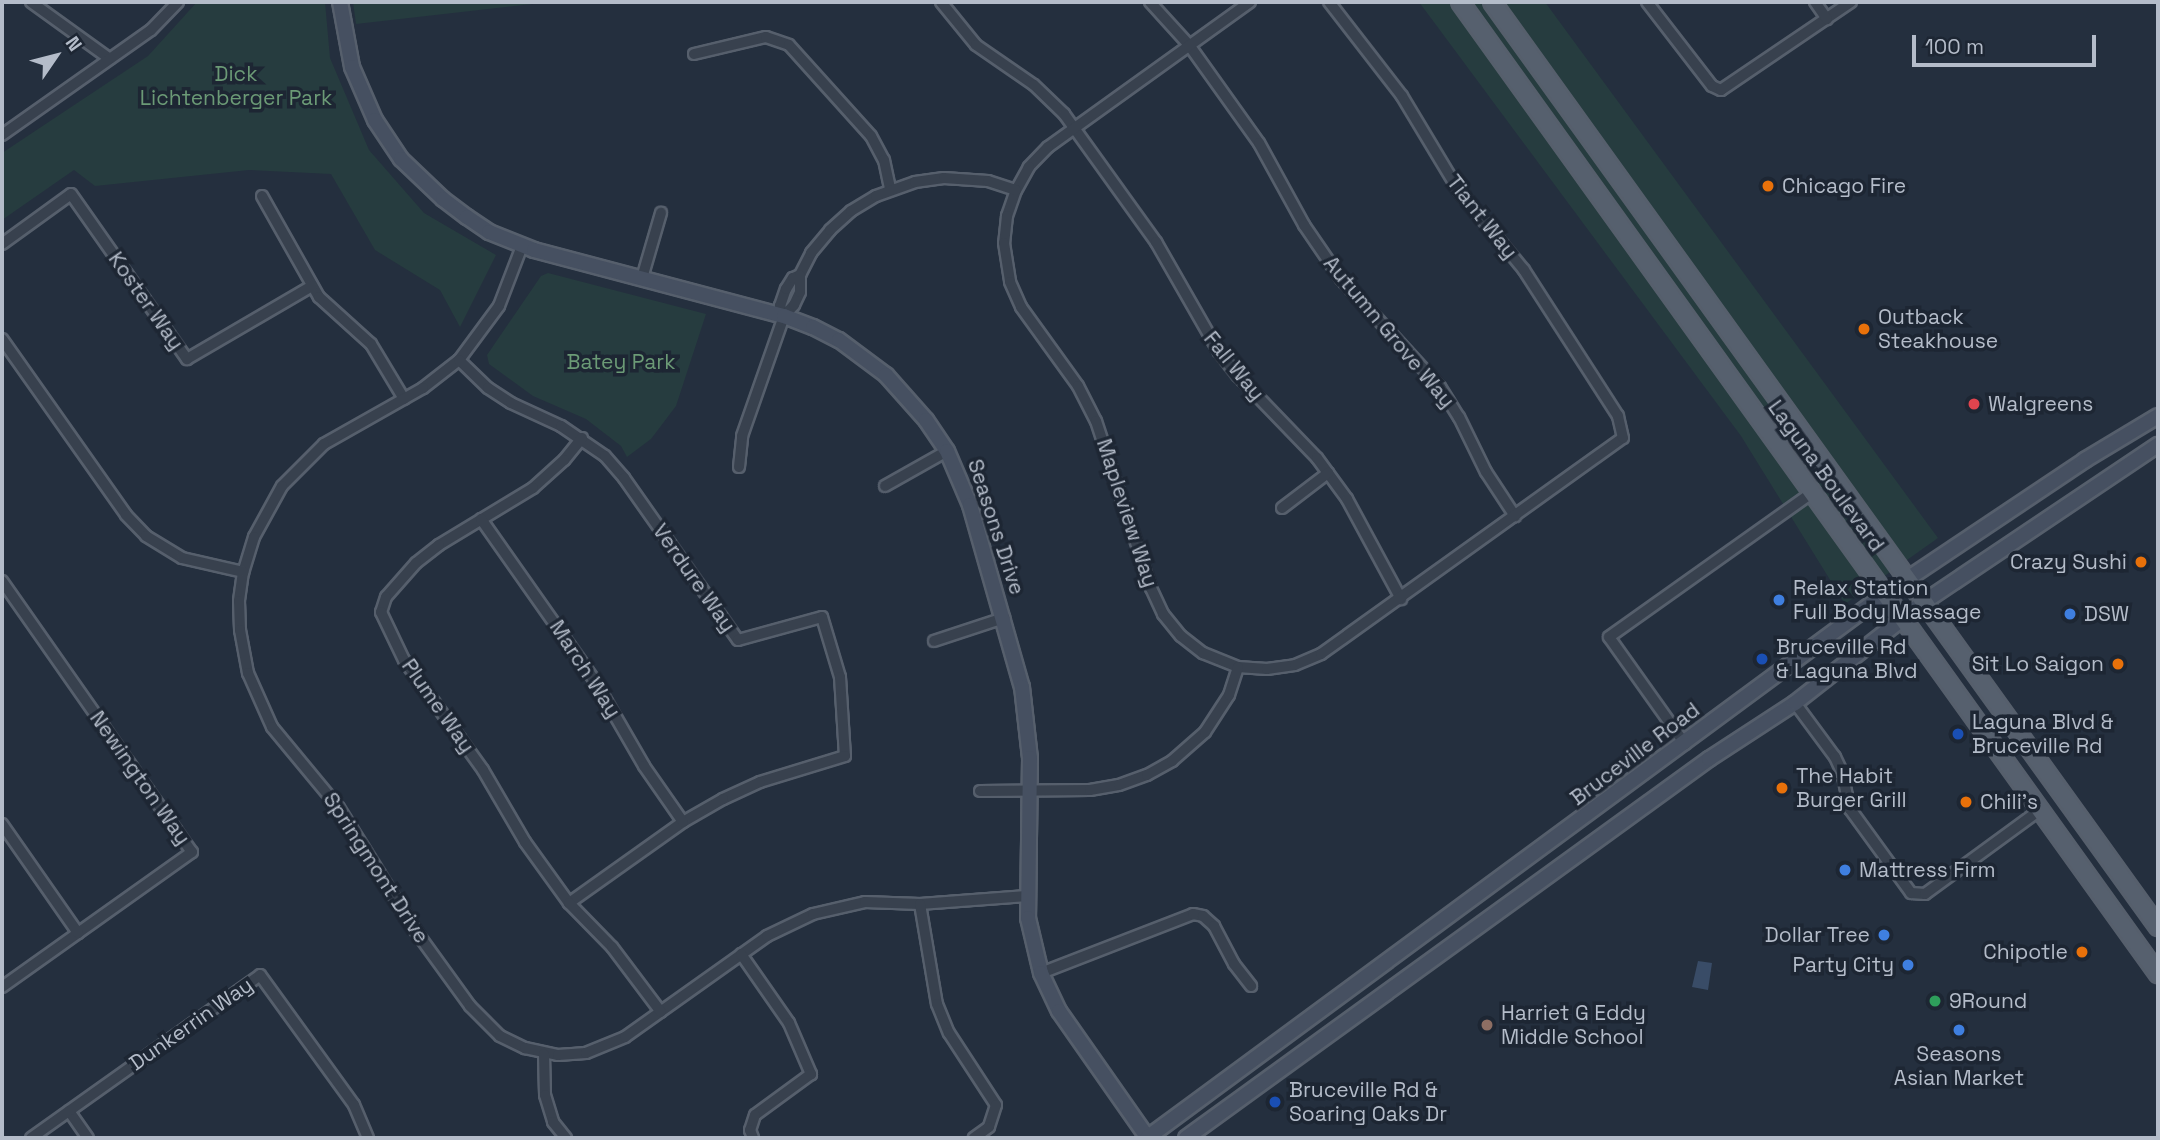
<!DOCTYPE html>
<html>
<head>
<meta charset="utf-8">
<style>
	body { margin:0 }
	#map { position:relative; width:2160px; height:1140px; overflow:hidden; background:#242f3e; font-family:"Space Grotesk",sans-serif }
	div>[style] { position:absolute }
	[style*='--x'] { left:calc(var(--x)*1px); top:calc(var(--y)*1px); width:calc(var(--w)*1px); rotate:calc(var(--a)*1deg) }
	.green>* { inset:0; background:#263c3f }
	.water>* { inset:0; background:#394c67 }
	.roads { filter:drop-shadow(2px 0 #565f6c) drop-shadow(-2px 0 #565f6c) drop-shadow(0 2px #565f6c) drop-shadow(0 -2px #565f6c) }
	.street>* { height:10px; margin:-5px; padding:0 5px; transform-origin:5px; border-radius:5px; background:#38414e }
	.secondary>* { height:14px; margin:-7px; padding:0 7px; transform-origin:7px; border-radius:7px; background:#465061 }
	.primary>* { height:16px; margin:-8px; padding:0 8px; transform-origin:8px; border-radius:8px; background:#56606e }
	.dots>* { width:19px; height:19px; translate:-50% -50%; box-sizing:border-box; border:4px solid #1d2633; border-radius:50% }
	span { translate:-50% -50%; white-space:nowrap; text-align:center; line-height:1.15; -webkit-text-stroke:7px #1d2633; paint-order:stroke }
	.park-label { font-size:21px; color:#6b9a76 }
	.poi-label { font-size:21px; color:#b4bcc9 }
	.left { translate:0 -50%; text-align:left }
	.right { translate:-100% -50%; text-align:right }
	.street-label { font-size:21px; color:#b4bcc9 }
	.frame { position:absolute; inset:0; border:4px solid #b4bcc9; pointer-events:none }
	.north { position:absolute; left:21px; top:21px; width:70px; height:70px; -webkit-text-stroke:5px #1d2633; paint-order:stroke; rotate:55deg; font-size:19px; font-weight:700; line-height:28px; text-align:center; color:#b4bcc9 }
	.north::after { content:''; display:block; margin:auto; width:24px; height:32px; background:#b4bcc9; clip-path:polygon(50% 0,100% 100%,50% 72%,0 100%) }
	.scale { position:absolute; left:1912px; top:35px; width:184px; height:32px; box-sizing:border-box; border:4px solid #b4bcc9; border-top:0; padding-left:9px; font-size:21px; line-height:24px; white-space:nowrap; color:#b4bcc9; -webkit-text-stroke:5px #1d2633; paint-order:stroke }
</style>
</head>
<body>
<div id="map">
	<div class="green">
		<i style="clip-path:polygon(197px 2px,325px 2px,330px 58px,369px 150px,424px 213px,496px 255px,460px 327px,440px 290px,375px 250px,331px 174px,249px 170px,95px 186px,74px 170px,2px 220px,2px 153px,148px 56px)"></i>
		<i style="clip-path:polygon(353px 2px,550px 2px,356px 24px)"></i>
		<i style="clip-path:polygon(1419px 2px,1545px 2px,1938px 538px,1845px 604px,1741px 436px)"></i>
		<i style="clip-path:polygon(548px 273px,706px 314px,676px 406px,651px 439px,627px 457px,621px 446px,586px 419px,533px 396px,489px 364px,487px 355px,541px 276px)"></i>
	</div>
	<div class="water">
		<i style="clip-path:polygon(1698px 961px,1712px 963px,1708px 990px,1692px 987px)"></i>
	</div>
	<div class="roads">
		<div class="street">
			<i style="--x:31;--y:2;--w:97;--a:35.8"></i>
			<i style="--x:941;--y:2;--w:55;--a:50.9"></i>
			<i style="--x:976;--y:45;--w:70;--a:34.6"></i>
			<i style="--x:1034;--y:85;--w:42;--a:44"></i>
			<i style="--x:1064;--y:114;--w:158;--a:54.3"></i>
			<i style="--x:1156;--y:242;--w:127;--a:60.2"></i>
			<i style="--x:1219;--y:352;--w:31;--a:52"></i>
			<i style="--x:1238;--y:376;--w:114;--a:46.1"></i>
			<i style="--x:1317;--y:458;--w:51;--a:53.8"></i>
			<i style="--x:1347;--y:499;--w:114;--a:61.6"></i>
			<i style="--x:1150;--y:2;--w:58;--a:47.8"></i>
			<i style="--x:1189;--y:45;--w:120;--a:54.5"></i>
			<i style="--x:1259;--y:143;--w:94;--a:61.2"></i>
			<i style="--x:1304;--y:225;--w:65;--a:55.6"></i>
			<i style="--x:1341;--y:279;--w:147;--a:47.5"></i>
			<i style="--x:1440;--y:387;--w:36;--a:58"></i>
			<i style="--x:1459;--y:417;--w:61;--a:63.9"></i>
			<i style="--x:1486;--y:472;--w:53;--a:56.6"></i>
			<i style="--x:1250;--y:2;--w:249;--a:144.3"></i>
			<i style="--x:1048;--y:147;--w:28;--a:134"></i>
			<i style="--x:1029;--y:167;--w:26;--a:119"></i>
			<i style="--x:1016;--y:190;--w:28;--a:109"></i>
			<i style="--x:1007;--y:216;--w:27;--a:96"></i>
			<i style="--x:1004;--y:243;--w:39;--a:81"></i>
			<i style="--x:1010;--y:282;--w:27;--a:66"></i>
			<i style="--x:1021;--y:307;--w:97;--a:54.2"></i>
			<i style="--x:1078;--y:386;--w:39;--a:63"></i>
			<i style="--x:1096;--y:421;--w:176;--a:71.8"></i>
			<i style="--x:1151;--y:588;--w:29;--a:65"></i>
			<i style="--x:1163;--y:614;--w:28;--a:51"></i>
			<i style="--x:1181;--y:636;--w:28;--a:38"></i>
			<i style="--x:1203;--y:653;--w:38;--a:22"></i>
			<i style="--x:1238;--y:667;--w:29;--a:4"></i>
			<i style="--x:1267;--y:669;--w:28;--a:-8"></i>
			<i style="--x:1295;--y:665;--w:28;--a:-23"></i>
			<i style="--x:1321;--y:654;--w:371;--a:-35.6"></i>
			<i style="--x:1623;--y:438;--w:23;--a:-103"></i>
			<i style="--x:1618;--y:416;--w:174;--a:-122.8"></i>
			<i style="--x:1524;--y:270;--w:102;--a:-129.4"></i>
			<i style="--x:1459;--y:191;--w:111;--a:-121"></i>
			<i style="--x:1402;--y:96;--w:119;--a:-127.8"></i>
			<i style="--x:1647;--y:2;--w:106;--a:52.3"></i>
			<i style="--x:1712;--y:86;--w:10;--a:24"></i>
			<i style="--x:1721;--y:90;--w:157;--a:-34.1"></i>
			<i style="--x:1815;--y:2;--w:21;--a:55"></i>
			<i style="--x:694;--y:54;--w:74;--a:-13.3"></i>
			<i style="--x:766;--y:37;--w:24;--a:19"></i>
			<i style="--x:789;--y:45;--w:122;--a:48"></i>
			<i style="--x:871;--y:136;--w:27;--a:62"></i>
			<i style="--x:884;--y:160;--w:30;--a:78"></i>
			<i style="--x:2;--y:135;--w:182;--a:-35.2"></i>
			<i style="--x:151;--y:30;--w:39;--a:-46"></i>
			<i style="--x:262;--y:196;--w:116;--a:60.6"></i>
			<i style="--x:319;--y:297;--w:70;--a:42.1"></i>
			<i style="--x:371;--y:344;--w:64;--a:59"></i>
			<i style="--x:2;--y:244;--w:85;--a:-35.9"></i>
			<i style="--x:71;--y:194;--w:202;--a:54.9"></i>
			<i style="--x:187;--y:359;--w:145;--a:-30.3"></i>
			<i style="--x:522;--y:246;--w:64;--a:111"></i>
			<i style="--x:499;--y:306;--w:67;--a:126.5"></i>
			<i style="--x:459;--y:360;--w:46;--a:142.1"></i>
			<i style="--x:423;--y:388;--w:114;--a:150.5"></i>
			<i style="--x:324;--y:444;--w:59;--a:135"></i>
			<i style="--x:282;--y:486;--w:58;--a:118.8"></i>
			<i style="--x:254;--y:537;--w:37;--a:107"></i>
			<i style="--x:243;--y:572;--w:29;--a:98"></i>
			<i style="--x:239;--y:601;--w:29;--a:88"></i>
			<i style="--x:240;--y:630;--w:44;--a:79.5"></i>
			<i style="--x:248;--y:673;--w:59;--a:66"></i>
			<i style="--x:272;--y:727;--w:105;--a:50.4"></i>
			<i style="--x:339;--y:808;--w:144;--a:58.1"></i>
			<i style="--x:415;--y:930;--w:94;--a:54.1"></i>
			<i style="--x:470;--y:1006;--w:42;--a:45"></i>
			<i style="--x:500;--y:1036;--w:28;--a:26"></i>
			<i style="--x:525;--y:1048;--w:34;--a:12"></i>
			<i style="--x:558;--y:1055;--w:28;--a:-4"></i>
			<i style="--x:586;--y:1053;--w:42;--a:-22.3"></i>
			<i style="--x:625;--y:1037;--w:174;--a:-35.4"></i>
			<i style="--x:767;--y:936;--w:51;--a:-25.6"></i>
			<i style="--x:813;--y:914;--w:53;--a:-13"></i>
			<i style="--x:865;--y:902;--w:55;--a:2.1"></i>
			<i style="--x:920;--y:904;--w:107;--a:-4.3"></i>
			<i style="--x:642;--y:278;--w:68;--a:-73.7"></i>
			<i style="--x:784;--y:316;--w:11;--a:-112"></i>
			<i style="--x:780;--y:306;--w:18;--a:-71"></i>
			<i style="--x:786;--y:289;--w:13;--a:-58"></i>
			<i style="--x:793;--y:278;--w:8;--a:-23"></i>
			<i style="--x:800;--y:275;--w:25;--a:-63"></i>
			<i style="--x:811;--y:253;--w:30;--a:-50"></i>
			<i style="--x:830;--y:230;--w:28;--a:-42"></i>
			<i style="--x:851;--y:211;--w:29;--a:-31"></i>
			<i style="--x:876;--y:196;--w:41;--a:-19.7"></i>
			<i style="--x:915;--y:182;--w:29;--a:-8"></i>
			<i style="--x:944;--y:178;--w:44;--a:3.9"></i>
			<i style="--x:988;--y:181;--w:29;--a:18"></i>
			<i style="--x:2;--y:339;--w:215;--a:54.8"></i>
			<i style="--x:126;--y:515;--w:29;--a:46"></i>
			<i style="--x:146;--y:536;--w:42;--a:31.4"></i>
			<i style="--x:182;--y:558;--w:63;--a:12.9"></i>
			<i style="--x:459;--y:360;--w:40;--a:44"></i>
			<i style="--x:488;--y:388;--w:27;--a:33"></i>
			<i style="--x:511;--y:403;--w:55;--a:24.7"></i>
			<i style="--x:561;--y:426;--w:53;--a:34.3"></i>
			<i style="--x:605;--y:456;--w:29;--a:49"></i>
			<i style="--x:624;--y:478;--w:198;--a:54.9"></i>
			<i style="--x:738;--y:640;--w:87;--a:-15.3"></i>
			<i style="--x:822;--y:617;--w:63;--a:73.3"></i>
			<i style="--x:840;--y:677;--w:79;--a:86.4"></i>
			<i style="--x:845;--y:756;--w:89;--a:163"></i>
			<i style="--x:760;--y:782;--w:41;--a:155.3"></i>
			<i style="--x:723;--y:799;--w:46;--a:150.1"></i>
			<i style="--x:683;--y:822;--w:140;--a:144.6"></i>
			<i style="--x:582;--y:438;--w:28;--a:129"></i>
			<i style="--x:564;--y:460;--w:42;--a:137.9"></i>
			<i style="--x:533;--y:488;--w:110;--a:148.8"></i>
			<i style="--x:439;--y:545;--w:29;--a:142"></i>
			<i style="--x:416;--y:563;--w:45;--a:131.4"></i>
			<i style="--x:386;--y:597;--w:16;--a:108"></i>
			<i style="--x:381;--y:612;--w:53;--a:64.4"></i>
			<i style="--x:404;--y:660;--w:135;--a:54.3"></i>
			<i style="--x:483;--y:770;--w:83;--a:59.7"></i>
			<i style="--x:525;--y:842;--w:75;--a:54.2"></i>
			<i style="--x:569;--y:903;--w:62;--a:45.7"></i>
			<i style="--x:612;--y:947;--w:81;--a:53"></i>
			<i style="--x:739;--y:467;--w:31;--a:-84"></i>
			<i style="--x:742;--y:436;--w:127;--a:-70.7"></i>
			<i style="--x:784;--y:316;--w:15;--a:-48"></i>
			<i style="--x:794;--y:305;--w:14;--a:-65"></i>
			<i style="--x:800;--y:292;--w:17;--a:-90"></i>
			<i style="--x:885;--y:486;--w:71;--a:-29.4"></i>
			<i style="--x:1282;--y:508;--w:58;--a:-37.3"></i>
			<i style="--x:481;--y:519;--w:198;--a:54.9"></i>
			<i style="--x:595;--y:681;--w:98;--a:60"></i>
			<i style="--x:644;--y:766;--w:68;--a:55.1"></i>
			<i style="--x:2;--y:581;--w:331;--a:55"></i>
			<i style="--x:192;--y:852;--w:233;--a:144.6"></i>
			<i style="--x:934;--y:641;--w:74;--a:-18.2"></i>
			<i style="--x:1795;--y:703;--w:67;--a:53.5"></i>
			<i style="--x:1835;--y:757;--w:17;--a:65"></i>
			<i style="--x:1842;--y:772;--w:38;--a:78"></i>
			<i style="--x:1850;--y:809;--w:104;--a:54"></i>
			<i style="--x:1911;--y:893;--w:14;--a:4"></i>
			<i style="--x:1925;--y:894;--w:144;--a:-36.2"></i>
			<i style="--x:1685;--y:744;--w:131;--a:-125.4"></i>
			<i style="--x:1609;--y:637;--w:249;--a:-35.4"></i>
			<i style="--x:980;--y:791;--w:110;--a:-0.5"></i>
			<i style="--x:1090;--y:790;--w:29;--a:-10"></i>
			<i style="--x:1119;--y:785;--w:30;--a:-20"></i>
			<i style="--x:1147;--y:775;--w:29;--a:-29"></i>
			<i style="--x:1172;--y:761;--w:44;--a:-41.3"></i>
			<i style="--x:1205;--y:732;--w:44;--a:-57"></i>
			<i style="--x:1229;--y:695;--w:29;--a:-72"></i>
			<i style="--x:2;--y:824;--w:133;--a:55.1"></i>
			<i style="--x:920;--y:904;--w:101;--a:80.4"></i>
			<i style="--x:937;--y:1004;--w:31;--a:68"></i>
			<i style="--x:949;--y:1033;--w:86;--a:56.9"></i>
			<i style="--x:996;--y:1105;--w:23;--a:108"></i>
			<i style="--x:989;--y:1127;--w:19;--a:144"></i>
			<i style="--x:741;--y:954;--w:84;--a:55.2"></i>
			<i style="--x:789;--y:1023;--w:56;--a:66.7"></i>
			<i style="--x:811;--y:1074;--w:69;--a:143.8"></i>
			<i style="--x:755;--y:1115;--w:16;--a:108"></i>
			<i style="--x:750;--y:1130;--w:9;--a:69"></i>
			<i style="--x:1041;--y:973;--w:163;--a:-21.2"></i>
			<i style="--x:1193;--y:914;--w:10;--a:11"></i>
			<i style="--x:1203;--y:916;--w:15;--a:42"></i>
			<i style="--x:1214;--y:926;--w:43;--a:62.2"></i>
			<i style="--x:1234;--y:964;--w:28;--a:52"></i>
			<i style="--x:544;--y:1054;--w:41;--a:88.6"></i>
			<i style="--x:545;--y:1095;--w:28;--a:73"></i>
			<i style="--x:553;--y:1122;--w:21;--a:51"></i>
			<i style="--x:69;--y:1111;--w:33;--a:55"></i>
			<i style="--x:31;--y:1138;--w:281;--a:-35.4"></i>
			<i style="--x:260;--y:975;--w:160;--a:54.1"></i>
			<i style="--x:354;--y:1105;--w:36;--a:67"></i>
		</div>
		<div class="secondary">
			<i style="--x:340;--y:2;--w:66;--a:79.5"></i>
			<i style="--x:352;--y:67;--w:58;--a:66.5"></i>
			<i style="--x:375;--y:120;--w:47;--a:56.3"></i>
			<i style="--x:401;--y:159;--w:58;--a:43.6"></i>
			<i style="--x:443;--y:199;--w:30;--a:37"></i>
			<i style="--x:467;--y:217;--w:27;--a:34"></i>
			<i style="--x:489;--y:232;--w:48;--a:21.8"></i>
			<i style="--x:534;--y:250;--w:259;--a:14.8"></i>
			<i style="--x:784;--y:316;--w:31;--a:21"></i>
			<i style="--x:813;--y:327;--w:29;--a:27"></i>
			<i style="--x:839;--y:340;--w:59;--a:36.7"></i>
			<i style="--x:886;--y:375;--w:60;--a:48.4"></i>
			<i style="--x:926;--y:420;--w:37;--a:56"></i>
			<i style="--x:947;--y:451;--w:59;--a:66.9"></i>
			<i style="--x:970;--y:505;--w:189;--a:74.1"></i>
			<i style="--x:1022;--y:687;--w:71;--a:83.6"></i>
			<i style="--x:1030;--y:758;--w:160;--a:90.7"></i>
			<i style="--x:1028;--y:918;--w:57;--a:76.7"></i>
			<i style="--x:1041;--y:973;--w:42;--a:64.7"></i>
			<i style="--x:1059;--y:1011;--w:155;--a:55"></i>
			<i style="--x:1147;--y:1138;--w:917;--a:-36.39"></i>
			<i style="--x:1885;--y:594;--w:241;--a:-33.8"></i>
			<i style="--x:2085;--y:460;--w:85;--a:-31.1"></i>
			<i style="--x:1186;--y:1138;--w:646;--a:-35.93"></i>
			<i style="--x:1709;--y:759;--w:103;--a:-33.1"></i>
			<i style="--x:1795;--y:703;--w:164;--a:-38.1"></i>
			<i style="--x:1924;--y:602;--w:282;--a:-33.9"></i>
		</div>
		<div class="primary">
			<i style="--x:1460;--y:2;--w:1197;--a:54.32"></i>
			<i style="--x:1492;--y:2;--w:1140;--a:54.25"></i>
		</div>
	</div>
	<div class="dots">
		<i style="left:1768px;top:186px;background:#e8710a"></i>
		<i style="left:1864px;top:329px;background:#e8710a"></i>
		<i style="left:1974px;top:404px;background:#e0444e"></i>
		<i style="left:2141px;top:562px;background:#e8710a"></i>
		<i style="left:1779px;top:600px;background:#3f7fe0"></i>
		<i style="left:2070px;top:614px;background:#3f7fe0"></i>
		<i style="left:1762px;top:659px;background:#1a4fb4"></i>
		<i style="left:2118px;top:664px;background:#e8710a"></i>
		<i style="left:1958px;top:734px;background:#1a4fb4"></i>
		<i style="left:1782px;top:788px;background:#e8710a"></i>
		<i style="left:1966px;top:802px;background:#e8710a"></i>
		<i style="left:1845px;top:870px;background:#3f7fe0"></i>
		<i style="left:1884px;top:935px;background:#3f7fe0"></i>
		<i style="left:2082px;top:952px;background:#e8710a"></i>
		<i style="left:1908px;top:965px;background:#3f7fe0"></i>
		<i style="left:1935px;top:1001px;background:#2e9e5b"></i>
		<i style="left:1487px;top:1025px;background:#8d6e63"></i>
		<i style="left:1959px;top:1030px;background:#3f7fe0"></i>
		<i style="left:1275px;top:1102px;background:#1a4fb4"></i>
	</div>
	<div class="park-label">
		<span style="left:236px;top:86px">Dick<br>Lichtenberger Park</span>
		<span style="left:621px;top:362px">Batey Park</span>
	</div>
	<div class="poi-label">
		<span class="left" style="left:1782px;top:186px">Chicago Fire</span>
		<span class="left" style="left:1878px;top:329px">Outback<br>Steakhouse</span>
		<span class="left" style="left:1988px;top:404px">Walgreens</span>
		<span class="right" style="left:2127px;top:562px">Crazy Sushi</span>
		<span class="left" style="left:1793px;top:600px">Relax Station<br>Full Body Massage</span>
		<span class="left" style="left:2084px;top:614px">DSW</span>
		<span class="left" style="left:1776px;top:659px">Bruceville Rd<br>&amp; Laguna Blvd</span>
		<span class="right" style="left:2104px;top:664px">Sit Lo Saigon</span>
		<span class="left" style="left:1972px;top:734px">Laguna Blvd &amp;<br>Bruceville Rd</span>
		<span class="left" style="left:1796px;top:788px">The Habit<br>Burger Grill</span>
		<span class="left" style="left:1980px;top:802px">Chili's</span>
		<span class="left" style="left:1859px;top:870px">Mattress Firm</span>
		<span class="right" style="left:1870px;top:935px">Dollar Tree</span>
		<span class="right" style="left:2068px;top:952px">Chipotle</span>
		<span class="right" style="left:1894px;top:965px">Party City</span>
		<span class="left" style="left:1949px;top:1001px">9Round</span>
		<span class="left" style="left:1501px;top:1025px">Harriet G Eddy<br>Middle School</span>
		<span style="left:1959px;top:1066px">Seasons<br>Asian Market</span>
		<span class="left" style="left:1289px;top:1102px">Bruceville Rd &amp;<br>Soaring Oaks Dr</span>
	</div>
	<div class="street-label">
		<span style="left:1482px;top:217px;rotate:52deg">Tiant Way</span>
		<span style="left:146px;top:301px;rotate:55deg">Koster Way</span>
		<span style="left:1389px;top:332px;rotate:50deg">Autumn Grove Way</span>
		<span style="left:1234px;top:366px;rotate:51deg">Fall Way</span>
		<span style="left:1826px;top:476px;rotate:54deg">Laguna Boulevard</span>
		<span style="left:1127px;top:513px;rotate:72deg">Mapleview Way</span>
		<span style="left:996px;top:527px;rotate:72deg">Seasons Drive</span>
		<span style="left:694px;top:578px;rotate:55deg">Verdure Way</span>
		<span style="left:585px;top:669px;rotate:57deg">March Way</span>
		<span style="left:438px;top:706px;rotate:55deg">Plume Way</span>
		<span style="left:1635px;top:754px;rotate:-37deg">Bruceville Road</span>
		<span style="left:140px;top:778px;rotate:55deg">Newington Way</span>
		<span style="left:376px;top:868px;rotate:57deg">Springmont Drive</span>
		<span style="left:191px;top:1024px;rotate:-35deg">Dunkerrin Way</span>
	</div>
	<div class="frame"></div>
	<div class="north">N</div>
	<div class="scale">100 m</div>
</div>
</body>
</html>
